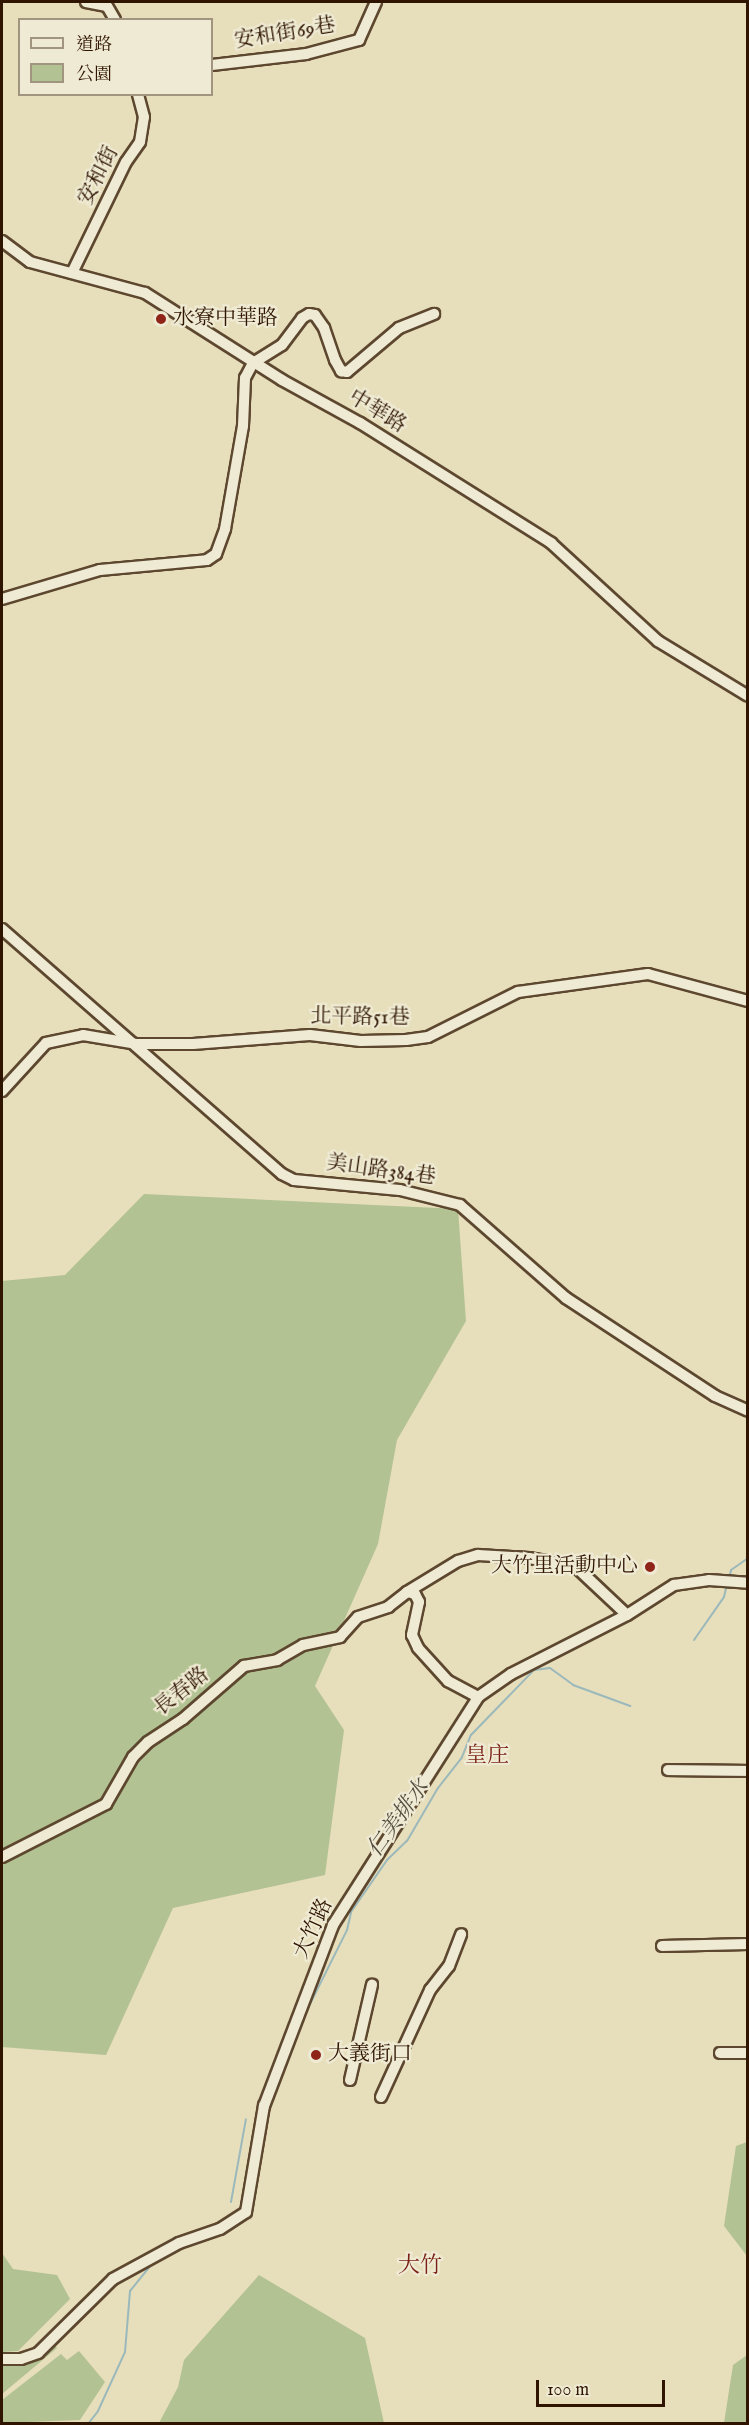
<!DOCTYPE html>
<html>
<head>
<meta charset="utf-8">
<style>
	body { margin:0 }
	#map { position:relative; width:749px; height:2425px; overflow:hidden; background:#e7debb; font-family:"IM FELL English","Noto Serif TC",serif }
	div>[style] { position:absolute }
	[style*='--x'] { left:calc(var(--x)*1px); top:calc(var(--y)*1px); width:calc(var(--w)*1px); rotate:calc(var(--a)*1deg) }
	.green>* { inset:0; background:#b3c292 }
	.stream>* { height:2px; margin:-1px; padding:0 1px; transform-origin:1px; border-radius:1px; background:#9bb9bb }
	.roads { filter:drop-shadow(2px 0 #5d472f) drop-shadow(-2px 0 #5d472f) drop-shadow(0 2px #5d472f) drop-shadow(0 -2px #5d472f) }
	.minor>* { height:10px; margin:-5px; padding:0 5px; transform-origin:5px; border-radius:5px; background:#efead3 }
	.dots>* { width:16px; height:16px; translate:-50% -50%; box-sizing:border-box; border:3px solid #efead3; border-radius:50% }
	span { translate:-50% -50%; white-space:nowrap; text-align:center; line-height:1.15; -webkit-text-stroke:4.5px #efead3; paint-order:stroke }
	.street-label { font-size:21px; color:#2f1500 }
	.poi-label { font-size:21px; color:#2f1500 }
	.left { translate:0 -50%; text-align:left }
	.right { translate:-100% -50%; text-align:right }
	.neighbourhood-label { font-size:22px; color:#7a1f14 }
	.water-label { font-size:22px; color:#554e41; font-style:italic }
	.frame { position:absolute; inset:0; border:3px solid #2f1500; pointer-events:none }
	.legend { position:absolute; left:18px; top:18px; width:195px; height:78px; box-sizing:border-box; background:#efead3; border:2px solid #a2957f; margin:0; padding:8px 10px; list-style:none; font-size:18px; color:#2f1500 }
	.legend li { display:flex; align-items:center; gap:12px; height:30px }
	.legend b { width:30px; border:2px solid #a2957f }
	.scale { position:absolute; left:536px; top:2380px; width:129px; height:27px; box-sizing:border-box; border:3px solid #2f1500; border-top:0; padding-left:8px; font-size:18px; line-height:21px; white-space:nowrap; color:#2f1500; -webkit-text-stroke:4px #efead3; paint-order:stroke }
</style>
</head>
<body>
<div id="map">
	<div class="green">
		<i style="clip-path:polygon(144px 1194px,458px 1209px,466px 1321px,397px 1440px,378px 1544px,315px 1686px,344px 1730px,325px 1875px,173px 1908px,106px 2055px,2px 2047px,2px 1281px,65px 1275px)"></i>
		<i style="clip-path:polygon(747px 2142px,748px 2142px,747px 2256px,724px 2226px,736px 2146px)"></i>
		<i style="clip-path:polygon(2px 2253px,13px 2269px,57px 2275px,70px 2299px,18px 2351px,2px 2352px)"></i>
		<i style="clip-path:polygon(259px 2275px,365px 2338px,384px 2423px,159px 2423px,178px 2387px,184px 2360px)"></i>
		<i style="clip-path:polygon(53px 2343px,57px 2348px,2px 2394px,2px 2361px)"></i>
		<i style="clip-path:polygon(79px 2351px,105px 2382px,80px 2420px,2px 2423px,2px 2400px,61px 2354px,67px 2360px)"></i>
		<i style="clip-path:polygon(747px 2355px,747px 2423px,724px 2423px,733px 2365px)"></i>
	</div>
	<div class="stream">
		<i style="--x:729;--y:1579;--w:9;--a:-77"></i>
		<i style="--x:731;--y:1570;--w:21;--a:-35"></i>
		<i style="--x:694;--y:1640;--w:52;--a:-55.1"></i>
		<i style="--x:724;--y:1597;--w:13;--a:-77"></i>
		<i style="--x:301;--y:2022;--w:103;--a:-63.4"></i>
		<i style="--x:347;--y:1930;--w:18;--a:-77"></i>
		<i style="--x:351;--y:1912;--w:63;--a:-55.3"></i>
		<i style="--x:387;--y:1860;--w:28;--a:-44"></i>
		<i style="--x:407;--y:1841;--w:61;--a:-59.7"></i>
		<i style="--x:438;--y:1788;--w:39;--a:-52"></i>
		<i style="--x:462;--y:1757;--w:24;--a:-68"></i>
		<i style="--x:471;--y:1735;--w:91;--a:-45.9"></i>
		<i style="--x:534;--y:1670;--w:16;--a:-7"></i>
		<i style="--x:550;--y:1668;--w:29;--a:36"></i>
		<i style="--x:573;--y:1685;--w:61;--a:20.2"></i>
		<i style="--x:231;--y:2202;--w:84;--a:-79.8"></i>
		<i style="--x:88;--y:2424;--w:16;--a:-52"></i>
		<i style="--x:98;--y:2411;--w:65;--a:-65.4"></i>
		<i style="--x:125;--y:2352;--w:61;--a:-85.3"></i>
		<i style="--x:130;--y:2291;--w:32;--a:-51"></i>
	</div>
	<div class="roads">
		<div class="minor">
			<i style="--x:86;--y:2;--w:21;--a:11"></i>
			<i style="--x:107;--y:6;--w:16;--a:60"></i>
			<i style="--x:212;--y:65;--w:95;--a:-6.7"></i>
			<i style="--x:306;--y:54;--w:55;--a:-14.8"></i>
			<i style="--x:359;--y:40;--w:42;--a:-65.9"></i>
			<i style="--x:2;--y:241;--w:35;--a:37"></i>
			<i style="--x:30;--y:262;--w:119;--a:15.1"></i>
			<i style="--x:145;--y:293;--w:162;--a:32.4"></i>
			<i style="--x:282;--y:380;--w:89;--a:28.9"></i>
			<i style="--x:360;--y:423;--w:226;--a:32.1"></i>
			<i style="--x:551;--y:543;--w:145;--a:42.5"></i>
			<i style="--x:658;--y:641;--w:105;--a:31.4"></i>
			<i style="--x:72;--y:273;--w:123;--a:-64.1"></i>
			<i style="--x:126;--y:162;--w:24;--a:-55"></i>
			<i style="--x:140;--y:142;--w:25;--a:-81"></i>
			<i style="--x:144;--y:117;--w:24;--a:-105"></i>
			<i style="--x:2;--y:599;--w:102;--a:-16.5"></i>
			<i style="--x:100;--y:570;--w:107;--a:-5.3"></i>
			<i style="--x:207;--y:560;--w:11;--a:-34"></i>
			<i style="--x:216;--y:554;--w:27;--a:-70"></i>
			<i style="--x:225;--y:529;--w:105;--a:-80.1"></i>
			<i style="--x:243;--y:426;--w:48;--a:-87.6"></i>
			<i style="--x:245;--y:378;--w:17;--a:-62"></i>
			<i style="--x:253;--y:363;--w:34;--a:-32"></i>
			<i style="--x:282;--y:345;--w:34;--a:-53"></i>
			<i style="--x:302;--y:318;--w:8;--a:-30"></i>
			<i style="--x:309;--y:314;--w:6;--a:9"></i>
			<i style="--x:315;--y:315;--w:16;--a:55"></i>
			<i style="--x:324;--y:328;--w:34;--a:71"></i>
			<i style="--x:335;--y:360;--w:13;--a:61"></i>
			<i style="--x:341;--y:371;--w:6;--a:9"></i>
			<i style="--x:347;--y:372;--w:68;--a:-40.2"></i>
			<i style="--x:399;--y:328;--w:38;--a:-22"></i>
			<i style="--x:2;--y:929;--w:372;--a:41.2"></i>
			<i style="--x:282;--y:1174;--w:13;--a:27"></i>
			<i style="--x:294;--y:1180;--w:106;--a:5.4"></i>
			<i style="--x:400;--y:1190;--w:62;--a:14"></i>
			<i style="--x:460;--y:1205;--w:141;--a:41.3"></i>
			<i style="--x:566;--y:1298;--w:178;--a:33.3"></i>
			<i style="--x:715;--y:1396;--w:36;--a:24"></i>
			<i style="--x:2;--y:1091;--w:65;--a:-47.5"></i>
			<i style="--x:46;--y:1043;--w:38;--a:-12"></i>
			<i style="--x:83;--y:1035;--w:55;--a:9.5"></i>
			<i style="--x:137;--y:1044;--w:56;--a:0"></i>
			<i style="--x:193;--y:1044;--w:117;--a:-4.4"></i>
			<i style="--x:310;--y:1035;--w:51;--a:6.7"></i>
			<i style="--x:361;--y:1041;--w:45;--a:-1.3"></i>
			<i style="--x:406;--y:1040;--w:22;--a:-8"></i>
			<i style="--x:428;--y:1037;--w:101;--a:-26.6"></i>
			<i style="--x:518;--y:992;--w:131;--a:-7.9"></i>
			<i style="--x:648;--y:974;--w:104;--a:15.1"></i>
			<i style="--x:407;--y:1592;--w:60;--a:-31.3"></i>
			<i style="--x:458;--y:1561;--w:21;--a:-17"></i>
			<i style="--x:478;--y:1555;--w:51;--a:3.4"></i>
			<i style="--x:529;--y:1558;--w:47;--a:9.9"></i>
			<i style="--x:575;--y:1566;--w:71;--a:43.3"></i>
			<i style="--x:668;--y:1770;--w:80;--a:0.7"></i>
			<i style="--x:2;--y:1857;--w:117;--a:-27"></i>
			<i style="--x:106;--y:1804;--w:54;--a:-60.1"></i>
			<i style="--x:133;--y:1757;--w:21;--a:-45"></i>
			<i style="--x:148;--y:1742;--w:42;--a:-33.3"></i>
			<i style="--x:183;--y:1719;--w:81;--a:-41"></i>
			<i style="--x:244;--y:1666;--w:34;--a:-10"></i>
			<i style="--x:277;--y:1660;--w:30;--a:-30"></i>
			<i style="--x:303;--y:1645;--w:38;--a:-12"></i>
			<i style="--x:340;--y:1637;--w:27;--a:-48"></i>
			<i style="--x:358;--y:1617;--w:32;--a:-18"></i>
			<i style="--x:388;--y:1607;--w:24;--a:-38"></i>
			<i style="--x:407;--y:1592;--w:8;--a:14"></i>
			<i style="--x:415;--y:1594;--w:9;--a:63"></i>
			<i style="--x:419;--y:1602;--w:34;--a:102"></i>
			<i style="--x:412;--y:1635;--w:14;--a:65"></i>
			<i style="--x:418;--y:1648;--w:45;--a:47.7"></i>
			<i style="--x:448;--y:1681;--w:34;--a:28"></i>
			<i style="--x:662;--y:1946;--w:86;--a:-1.3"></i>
			<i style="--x:720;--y:2053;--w:28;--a:0"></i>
			<i style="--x:350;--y:2080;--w:98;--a:-77"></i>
			<i style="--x:381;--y:2097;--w:118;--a:-65.4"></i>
			<i style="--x:430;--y:1990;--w:31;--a:-52"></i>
			<i style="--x:449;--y:1966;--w:34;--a:-69"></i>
			<i style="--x:2;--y:2359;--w:19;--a:0"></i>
			<i style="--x:21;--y:2359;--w:18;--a:-19"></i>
			<i style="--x:38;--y:2353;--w:105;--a:-44.6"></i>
			<i style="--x:113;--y:2279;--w:75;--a:-28.6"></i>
			<i style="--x:179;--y:2243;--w:43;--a:-18.9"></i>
			<i style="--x:220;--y:2229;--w:31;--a:-33"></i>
			<i style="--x:246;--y:2212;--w:108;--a:-80.4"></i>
			<i style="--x:264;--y:2106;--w:194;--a:-69.1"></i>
			<i style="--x:333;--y:1925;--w:270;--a:-57.5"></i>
			<i style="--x:478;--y:1697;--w:40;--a:-34.9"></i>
			<i style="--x:511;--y:1674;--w:130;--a:-27"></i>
			<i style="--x:627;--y:1615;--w:56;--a:-32.6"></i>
			<i style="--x:674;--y:1585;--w:35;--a:-8"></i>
			<i style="--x:709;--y:1580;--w:39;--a:4"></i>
		</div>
	</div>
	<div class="dots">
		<i style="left:161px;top:319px;background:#8f2418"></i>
		<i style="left:650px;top:1567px;background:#8f2418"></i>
		<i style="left:316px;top:2055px;background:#8f2418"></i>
	</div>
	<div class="street-label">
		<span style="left:285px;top:34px;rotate:-9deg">安和街69巷</span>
		<span style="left:99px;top:176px;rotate:-63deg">安和街</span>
		<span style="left:377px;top:412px;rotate:31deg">中華路</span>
		<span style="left:360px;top:1018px;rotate:1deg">北平路51巷</span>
		<span style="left:381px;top:1171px;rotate:8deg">美山路384巷</span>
		<span style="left:182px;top:1692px;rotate:-39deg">長春路</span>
		<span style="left:314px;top:1929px;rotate:-65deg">大竹路</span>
	</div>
	<div class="poi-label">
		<span class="left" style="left:173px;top:319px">水寮中華路</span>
		<span class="right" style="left:638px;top:1567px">大竹里活動中心</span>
		<span class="left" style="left:328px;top:2055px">大義街口</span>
	</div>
	<div class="neighbourhood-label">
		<span style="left:487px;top:1757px">皇庄</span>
		<span style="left:420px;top:2267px">大竹</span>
	</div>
	<div class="water-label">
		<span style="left:399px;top:1819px;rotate:-54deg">仁美排水</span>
	</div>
	<div class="frame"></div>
	<ul class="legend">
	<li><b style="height:8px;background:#efead3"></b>道路</li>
	<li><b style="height:16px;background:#b3c292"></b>公園</li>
	</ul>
	<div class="scale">100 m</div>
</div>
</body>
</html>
